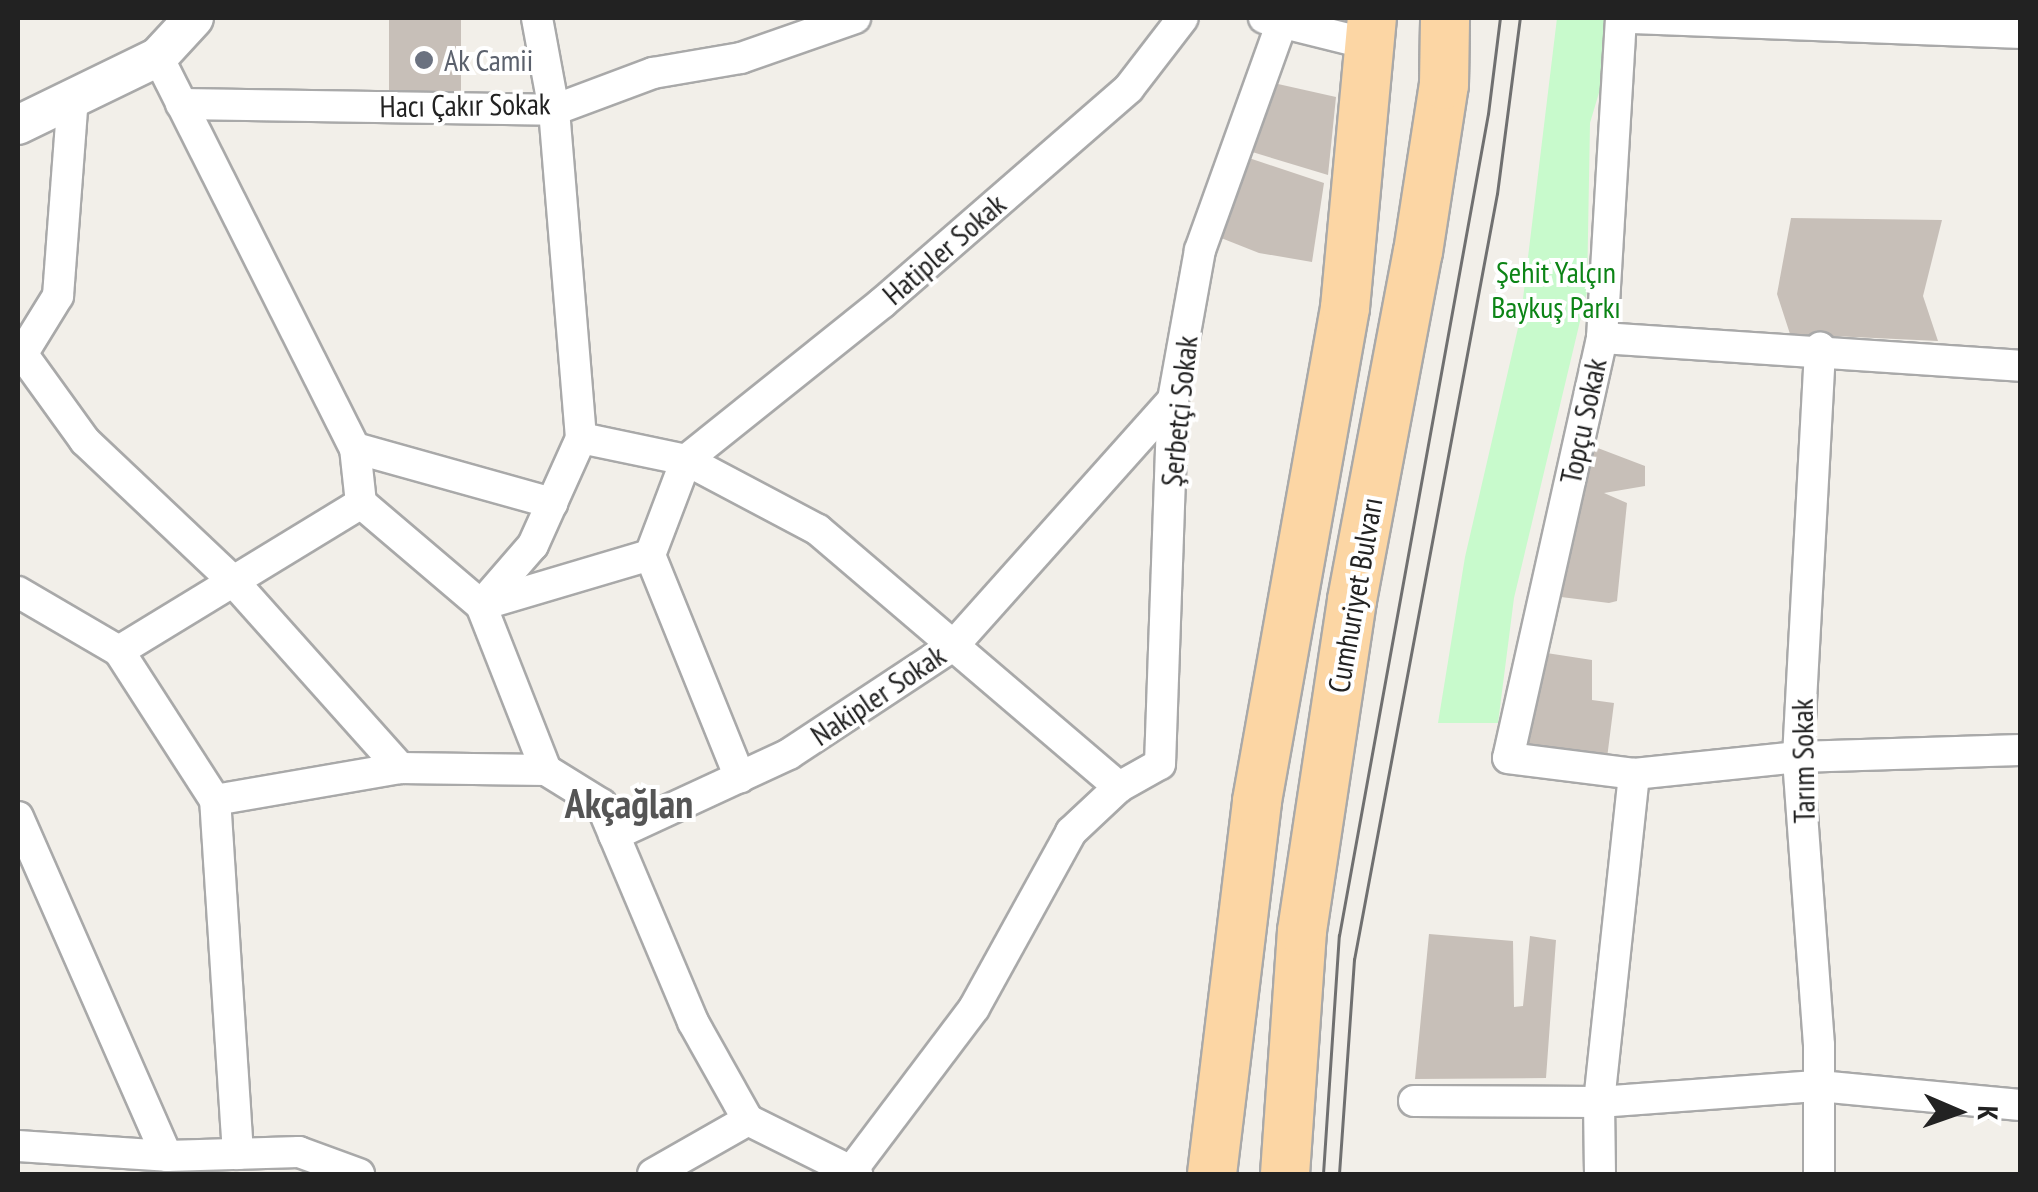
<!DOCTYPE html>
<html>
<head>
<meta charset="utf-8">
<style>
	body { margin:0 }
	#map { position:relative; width:2038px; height:1192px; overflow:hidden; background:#f2efe9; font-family:"PT Sans Narrow",sans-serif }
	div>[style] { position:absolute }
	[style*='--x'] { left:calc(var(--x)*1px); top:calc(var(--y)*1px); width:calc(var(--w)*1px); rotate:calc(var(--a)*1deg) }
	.park>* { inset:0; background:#c8facc }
	.building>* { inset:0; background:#c7bfb8; transform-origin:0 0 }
	.roads { filter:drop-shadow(2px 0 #a9a9a9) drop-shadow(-2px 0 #a9a9a9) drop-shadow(0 2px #a9a9a9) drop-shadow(0 -2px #a9a9a9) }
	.minor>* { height:30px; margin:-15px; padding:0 15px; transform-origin:15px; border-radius:15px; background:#fff }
	.tertiary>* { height:38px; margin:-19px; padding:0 19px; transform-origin:19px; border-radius:19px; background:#fff }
	.primary>* { height:48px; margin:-24px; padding:0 24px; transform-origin:24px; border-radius:24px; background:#fcd6a4 }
	.tram>* { height:2.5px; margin:-1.25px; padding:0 1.25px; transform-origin:1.25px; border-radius:1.25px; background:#707070 }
	.dots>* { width:28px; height:28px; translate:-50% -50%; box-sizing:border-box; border:5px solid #fff; border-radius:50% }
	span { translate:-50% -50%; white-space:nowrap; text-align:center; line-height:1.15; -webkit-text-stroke:8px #fff; paint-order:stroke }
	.worship-label { font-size:30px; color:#5b616d }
	.left { translate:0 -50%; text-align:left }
	.street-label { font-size:30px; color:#222 }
	.park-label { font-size:30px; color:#0c8416 }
	.district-label { font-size:40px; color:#555; font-weight:700 }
	.frame { position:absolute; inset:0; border:20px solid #222; pointer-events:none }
	.north { position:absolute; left:1908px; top:1062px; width:100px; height:100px; -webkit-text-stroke:8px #fff; paint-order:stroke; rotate:92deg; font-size:28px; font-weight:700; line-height:40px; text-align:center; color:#222 }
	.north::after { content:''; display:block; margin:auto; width:35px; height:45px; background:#222; clip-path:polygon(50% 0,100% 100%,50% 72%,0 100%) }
</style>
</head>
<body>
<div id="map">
	<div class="park">
		<i style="clip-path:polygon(1557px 18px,1621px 18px,1590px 123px,1587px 292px,1514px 598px,1498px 723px,1438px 723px,1465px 557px,1521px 315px)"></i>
	</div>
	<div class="building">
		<i style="left:389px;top:18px;width:72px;height:73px"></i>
		<i style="clip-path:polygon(1278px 84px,1336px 97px,1328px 175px,1249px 151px)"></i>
		<i style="clip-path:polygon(1243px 156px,1324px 183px,1312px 262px,1259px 253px,1211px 234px)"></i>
		<i style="clip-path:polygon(1791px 218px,1942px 220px,1923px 296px,1938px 341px,1790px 334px,1777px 294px)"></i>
		<i style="clip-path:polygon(1582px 442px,1645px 466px,1645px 486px,1604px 493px,1627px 503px,1617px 601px,1609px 603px,1545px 595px)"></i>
		<i style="clip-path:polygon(1540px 652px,1592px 660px,1592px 700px,1614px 703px,1606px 766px,1518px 760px)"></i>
		<i style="clip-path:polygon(1429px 934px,1513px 941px,1514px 1007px,1523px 1006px,1530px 936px,1556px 940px,1546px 1078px,1415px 1079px)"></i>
	</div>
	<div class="roads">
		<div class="minor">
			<i style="--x:1264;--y:18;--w:111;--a:14"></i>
			<i style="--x:2020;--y:33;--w:399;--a:-177.8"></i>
			<i style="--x:1621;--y:18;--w:321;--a:93.4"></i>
			<i style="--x:1602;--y:338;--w:430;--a:102.6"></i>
			<i style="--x:1508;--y:758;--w:127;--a:7.2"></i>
			<i style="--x:1634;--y:774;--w:165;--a:-5.9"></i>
			<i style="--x:1798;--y:757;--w:222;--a:-1.8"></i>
			<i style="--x:158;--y:57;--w:438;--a:63.3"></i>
			<i style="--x:355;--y:448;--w:205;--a:15.6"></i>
			<i style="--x:181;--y:104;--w:373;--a:0.9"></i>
			<i style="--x:554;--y:110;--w:106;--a:-20.5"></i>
			<i style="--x:653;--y:73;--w:89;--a:-9.7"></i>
			<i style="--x:741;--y:58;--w:121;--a:-19.3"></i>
			<i style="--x:1602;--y:338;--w:419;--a:3.8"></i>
			<i style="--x:18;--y:348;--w:115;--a:54.2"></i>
			<i style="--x:85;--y:441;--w:204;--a:43.4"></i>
			<i style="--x:233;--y:581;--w:251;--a:48.2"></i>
			<i style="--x:24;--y:351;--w:65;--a:-58.3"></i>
			<i style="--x:58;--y:296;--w:199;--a:-85.7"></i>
			<i style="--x:581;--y:438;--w:107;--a:11.8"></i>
			<i style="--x:686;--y:460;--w:149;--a:27.9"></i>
			<i style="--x:818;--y:530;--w:396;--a:40.5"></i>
			<i style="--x:355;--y:448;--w:55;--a:83.8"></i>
			<i style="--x:361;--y:503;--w:157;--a:40.4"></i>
			<i style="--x:481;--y:605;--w:79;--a:-49.1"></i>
			<i style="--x:533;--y:545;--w:117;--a:-65.8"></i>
			<i style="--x:581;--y:438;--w:329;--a:-94.7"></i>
			<i style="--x:554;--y:110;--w:94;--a:-100.5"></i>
			<i style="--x:686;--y:460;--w:251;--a:-38.7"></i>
			<i style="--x:882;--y:303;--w:327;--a:-41"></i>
			<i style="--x:1129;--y:88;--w:88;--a:-52.4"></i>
			<i style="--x:650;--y:555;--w:240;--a:68"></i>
			<i style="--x:650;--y:555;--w:102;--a:-69.2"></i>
			<i style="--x:18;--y:592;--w:117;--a:30.3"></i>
			<i style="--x:546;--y:770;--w:177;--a:-111.5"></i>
			<i style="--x:481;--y:605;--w:176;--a:-16.5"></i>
			<i style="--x:215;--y:800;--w:177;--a:-122.8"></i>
			<i style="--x:119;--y:651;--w:284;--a:-31.4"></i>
			<i style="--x:18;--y:817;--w:370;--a:66.3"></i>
			<i style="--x:614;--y:835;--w:193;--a:-24.8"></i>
			<i style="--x:789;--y:754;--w:196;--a:-33.4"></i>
			<i style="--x:953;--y:646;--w:330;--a:-48.2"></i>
			<i style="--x:1414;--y:1101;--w:185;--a:0.3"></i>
			<i style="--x:1599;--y:1102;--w:221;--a:-4.2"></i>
			<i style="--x:1819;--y:1086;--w:202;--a:5.4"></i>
			<i style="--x:18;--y:1146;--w:149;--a:3.8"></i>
			<i style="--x:167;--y:1156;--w:132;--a:-1.7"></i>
			<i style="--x:299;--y:1152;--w:64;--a:20.1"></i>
			<i style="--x:238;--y:1154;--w:355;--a:-93.7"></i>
			<i style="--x:215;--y:800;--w:188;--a:-9.8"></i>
			<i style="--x:400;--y:768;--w:146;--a:0.8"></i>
			<i style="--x:546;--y:770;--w:65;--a:31.7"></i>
			<i style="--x:601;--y:804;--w:237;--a:67.1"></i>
			<i style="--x:693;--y:1022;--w:112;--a:60.7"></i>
			<i style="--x:748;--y:1120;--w:122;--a:26.4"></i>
			<i style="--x:653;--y:1174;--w:109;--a:-29.6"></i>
			<i style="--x:849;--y:1174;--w:208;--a:-53"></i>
			<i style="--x:974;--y:1008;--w:201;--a:-61.1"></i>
			<i style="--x:1071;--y:832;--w:66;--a:-43.2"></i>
			<i style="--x:1119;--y:787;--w:47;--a:-29.3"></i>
			<i style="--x:1160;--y:764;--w:364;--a:-88"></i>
			<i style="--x:1173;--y:400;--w:152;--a:-79.8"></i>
			<i style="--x:1200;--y:250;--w:239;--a:-70.2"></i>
			<i style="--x:1600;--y:1174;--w:72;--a:-90.8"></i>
			<i style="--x:1599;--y:1102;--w:330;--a:-83.9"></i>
			<i style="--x:1819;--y:1174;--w:129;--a:-90"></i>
			<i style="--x:1819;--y:1045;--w:289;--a:-94.2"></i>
			<i style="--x:1798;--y:757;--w:410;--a:-86.9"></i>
		</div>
		<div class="tertiary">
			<i style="--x:18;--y:125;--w:156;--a:-25.9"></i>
			<i style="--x:158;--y:57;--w:53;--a:-47.3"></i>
		</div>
		<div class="primary">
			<i style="--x:1212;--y:1174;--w:376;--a:-83.1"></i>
			<i style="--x:1257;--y:801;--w:501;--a:-79.88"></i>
			<i style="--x:1345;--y:308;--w:291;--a:-84.7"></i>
			<i style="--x:1285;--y:1174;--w:244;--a:-86"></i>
			<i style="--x:1302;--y:931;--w:335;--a:-81.4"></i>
			<i style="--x:1352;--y:600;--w:354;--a:-79.3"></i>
			<i style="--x:1418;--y:252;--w:169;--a:-81.2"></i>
			<i style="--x:1444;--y:85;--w:67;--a:-89.1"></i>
		</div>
	</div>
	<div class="tram">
		<i style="--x:1323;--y:1174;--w:239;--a:-86.2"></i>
		<i style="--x:1339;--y:936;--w:835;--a:-79.73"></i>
		<i style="--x:1488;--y:114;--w:97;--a:-82.9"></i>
		<i style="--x:1339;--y:1174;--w:215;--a:-86"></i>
		<i style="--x:1354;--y:960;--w:779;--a:-79.43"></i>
		<i style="--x:1497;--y:194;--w:177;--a:-82.6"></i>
	</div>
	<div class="dots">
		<i style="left:424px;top:60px;background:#6b7280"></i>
	</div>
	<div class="worship-label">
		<span class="left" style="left:444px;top:60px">Ak Camii</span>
	</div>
	<div class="street-label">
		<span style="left:465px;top:105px;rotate:-1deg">Hacı Çakır Sokak</span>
		<span style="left:944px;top:249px;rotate:-41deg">Hatipler Sokak</span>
		<span style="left:1179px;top:411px;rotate:-84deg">Şerbetçi Sokak</span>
		<span style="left:1583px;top:421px;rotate:-78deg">Topçu Sokak</span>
		<span style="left:1355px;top:595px;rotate:-80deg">Cumhuriyet Bulvarı</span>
		<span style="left:878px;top:695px;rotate:-34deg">Nakipler Sokak</span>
		<span style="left:1803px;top:761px;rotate:-91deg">Tarım Sokak</span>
	</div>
	<div class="park-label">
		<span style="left:1556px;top:289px">Şehit Yalçın<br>Baykuş Parkı</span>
	</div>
	<div class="district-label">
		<span style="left:629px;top:803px">Akçağlan</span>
	</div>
	<div class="frame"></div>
	<div class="north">K</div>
</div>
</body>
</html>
